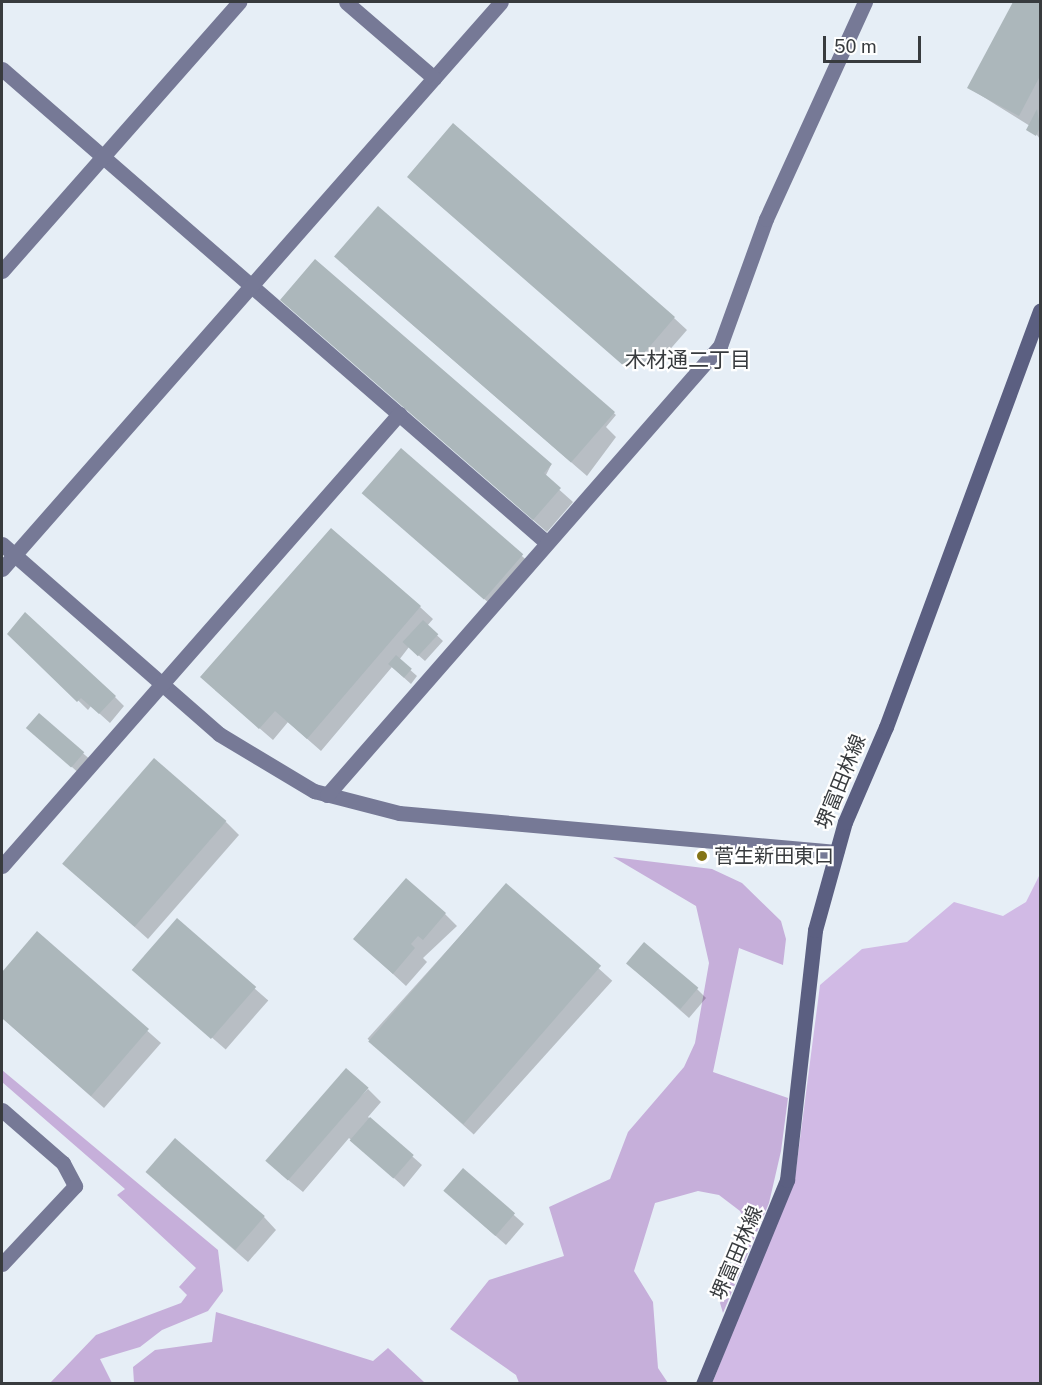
<!DOCTYPE html>
<html>
<head>
<meta charset="utf-8">
<style>
	body { margin:0 }
	#map { position:relative; width:1042px; height:1385px; overflow:hidden; background:#e6eef6; font-family:"Public Sans","Noto Sans JP",sans-serif }
	div>[style] { position:absolute }
	[style*='--x'] { left:calc(var(--x)*1px); top:calc(var(--y)*1px); width:calc(var(--w)*1px); rotate:calc(var(--a)*1deg) }
	.green>* { inset:0; background:#d1bae5 }
	.forest>* { inset:0; background:#c6afda }
	.shadow>* { inset:0; background:#0003; transform-origin:0 0 }
	.building>* { inset:0; background:#acb7bb; transform-origin:0 0 }
	.secondary>* { height:15px; margin:-7.5px; padding:0 7.5px; transform-origin:7.5px; border-radius:7.5px; background:#767996 }
	.primary>* { height:15px; margin:-7.5px; padding:0 7.5px; transform-origin:7.5px; border-radius:7.5px; background:#5b5f81 }
	.dots>* { width:16px; height:16px; translate:-50% -50%; box-sizing:border-box; border:3px solid #fff; border-radius:50% }
	span { translate:-50% -50%; white-space:nowrap; text-align:center; line-height:1.15; -webkit-text-stroke:4.5px #fff; paint-order:stroke }
	.street-label { font-size:20px; color:#383b3e }
	.poi-label { font-size:20px; color:#383b3e }
	.left { translate:0 -50%; text-align:left }
	.neighbourhood-label { font-size:21px; color:#383b3e }
	.frame { position:absolute; inset:0; border:3px solid #383b3e; pointer-events:none }
	.scale { position:absolute; left:823px; top:36px; width:98px; height:27px; box-sizing:border-box; border:3px solid #383b3e; border-top:0; padding-left:8px; font-size:18px; line-height:21px; white-space:nowrap; color:#383b3e; -webkit-text-stroke:4px #fff; paint-order:stroke }
</style>
</head>
<body>
<div id="map">
	<div class="green">
		<i style="clip-path:polygon(1040px 874px,1040px 1383px,712px 1384px,796px 1170px,820px 985px,862px 949px,907px 942px,954px 902px,1003px 916px,1026px 902px)"></i>
	</div>
	<div class="forest">
		<i style="clip-path:polygon(613px 857px,712px 869px,742px 883px,781px 921px,786px 939px,783px 965px,739px 948px,713px 1072px,788px 1098px,781px 1151px,769px 1203px,723px 1313px,720px 1303px,748px 1226px,740px 1211px,719px 1195px,698px 1191px,655px 1203px,634px 1271px,653px 1302px,658px 1368px,668px 1383px,519px 1383px,516px 1375px,450px 1329px,489px 1280px,564px 1256px,549px 1207px,610px 1179px,628px 1132px,684px 1067px,695px 1043px,709px 963px,696px 906px)"></i>
		<i style="clip-path:polygon(2px 1070px,218px 1250px,223px 1291px,208px 1311px,162px 1330px,140px 1347px,100px 1359px,112px 1383px,50px 1383px,96px 1335px,181px 1303px,187px 1295px,179px 1287px,196px 1268px,117px 1195px,125px 1189px,2px 1082px)"></i>
		<i style="clip-path:polygon(216px 1312px,373px 1361px,388px 1348px,424px 1382px,134px 1383px,133px 1367px,155px 1350px,212px 1342px)"></i>
	</div>
	<div class="shadow">
		<i style="clip-path:polygon(1014px 2px,1040px 2px,1040px 139px,1030px 126px,969px 88px)"></i>
		<i style="clip-path:polygon(409px 177px,674px 318px,687px 330px,652px 370px,638px 358px,629px 368px)"></i>
		<i style="clip-path:polygon(378px 208px,616px 415px,606px 427px,616px 437px,587px 476px,348px 269px)"></i>
		<i style="clip-path:polygon(282px 300px,551px 465px,545px 477px,573px 502px,547px 532px)"></i>
		<i style="left:401px;top:451px;width:177px;height:57px;rotate:41deg"></i>
		<i style="clip-path:polygon(420px 607px,433px 619px,427px 626px,443px 641px,425px 661px,409px 647px,399px 660px,417px 676px,411px 684px,392px 667px,321px 751px,288px 722px,273px 740px,215px 690px)"></i>
		<i style="clip-path:polygon(9px 633px,115px 697px,124px 706px,110px 723px,91px 706px,88px 710px)"></i>
		<i style="clip-path:polygon(39px 715px,93px 762px,81px 775px,38px 737px)"></i>
		<i style="clip-path:polygon(226px 822px,239px 835px,148px 939px,64px 864px)"></i>
		<i style="left:506px;top:885px;width:143px;height:207px;rotate:42deg"></i>
		<i style="clip-path:polygon(445px 914px,457px 926px,423px 958px,427px 962px,406px 986px,355px 939px)"></i>
		<i style="left:177px;top:921px;width:121px;height:65px;rotate:41deg"></i>
		<i style="clip-path:polygon(37px 933px,161px 1043px,104px 1108px,2px 1018px,2px 974px)"></i>
		<i style="clip-path:polygon(637px 972px,697px 989px,706px 998px,689px 1018px)"></i>
		<i style="clip-path:polygon(368px 1089px,381px 1102px,368px 1117px,422px 1165px,404px 1187px,349px 1138px,303px 1192px,281px 1174px)"></i>
		<i style="clip-path:polygon(463px 1170px,524px 1224px,506px 1245px,455px 1200px)"></i>
		<i style="clip-path:polygon(160px 1185px,264px 1217px,276px 1230px,248px 1262px)"></i>
	</div>
	<div class="building">
		<i style="clip-path:polygon(1013px 2px,1040px 2px,1040px 76px,1019px 116px,967px 88px)"></i>
		<i style="clip-path:polygon(1037px 109px,1040px 127px,1036px 136px,1026px 130px)"></i>
		<i style="clip-path:polygon(453px 123px,675px 317px,639px 359px,635px 355px,625px 367px,407px 177px)"></i>
		<i style="left:378px;top:206px;width:314px;height:67px;rotate:41deg"></i>
		<i style="clip-path:polygon(315px 259px,552px 464px,544px 473px,561px 488px,533px 520px,280px 300px)"></i>
		<i style="left:401px;top:448px;width:162px;height:60px;rotate:41deg"></i>
		<i style="clip-path:polygon(331px 528px,421px 606px,307px 739px,275px 711px,259px 729px,200px 677px)"></i>
		<i style="clip-path:polygon(25px 612px,116px 696px,99px 714px,81px 698px,77px 702px,7px 634px)"></i>
		<i style="left:423px;top:620px;width:21px;height:30px;rotate:43deg"></i>
		<i style="left:396px;top:655px;width:21px;height:12px;rotate:41deg"></i>
		<i style="left:39px;top:713px;width:60px;height:20px;rotate:41deg"></i>
		<i style="left:154px;top:758px;width:96px;height:140px;rotate:41deg"></i>
		<i style="clip-path:polygon(406px 878px,446px 913px,423px 940px,418px 936px,411px 944px,415px 948px,393px 974px,353px 939px)"></i>
		<i style="left:506px;top:883px;width:126px;height:210px;rotate:41deg"></i>
		<i style="left:177px;top:918px;width:105px;height:69px;rotate:41deg"></i>
		<i style="clip-path:polygon(37px 931px,149px 1029px,91px 1096px,2px 1018px,2px 972px)"></i>
		<i style="left:644px;top:942px;width:71px;height:28px;rotate:40deg"></i>
		<i style="left:346px;top:1068px;width:30px;height:123px;rotate:41deg"></i>
		<i style="left:370px;top:1117px;width:58px;height:31px;rotate:41deg"></i>
		<i style="left:175px;top:1138px;width:119px;height:45px;rotate:41deg"></i>
		<i style="left:463px;top:1168px;width:69px;height:30px;rotate:41deg"></i>
	</div>
	<div class="secondary">
		<i style="--x:2;--y:69;--w:722;--a:41.01"></i>
		<i style="--x:434;--y:78;--w:101;--a:-48.6"></i>
		<i style="--x:2;--y:271;--w:359;--a:-48.6"></i>
		<i style="--x:2;--y:544;--w:288;--a:41.2"></i>
		<i style="--x:219;--y:734;--w:111;--a:31"></i>
		<i style="--x:314;--y:791;--w:88;--a:14.5"></i>
		<i style="--x:399;--y:813;--w:439;--a:5.1"></i>
		<i style="--x:2;--y:569;--w:654;--a:-48.66"></i>
		<i style="--x:434;--y:78;--w:116;--a:-139.2"></i>
		<i style="--x:327;--y:795;--w:597;--a:-48.81"></i>
		<i style="--x:720;--y:346;--w:135;--a:-70.1"></i>
		<i style="--x:766;--y:219;--w:239;--a:-65.5"></i>
		<i style="--x:2;--y:866;--w:602;--a:-48.71"></i>
		<i style="--x:2;--y:1110;--w:81;--a:41"></i>
		<i style="--x:63;--y:1163;--w:26;--a:62"></i>
		<i style="--x:75;--y:1186;--w:107;--a:133.1"></i>
	</div>
	<div class="primary">
		<i style="--x:703;--y:1384;--w:221;--a:-67.6"></i>
		<i style="--x:787;--y:1180;--w:252;--a:-83.6"></i>
		<i style="--x:815;--y:930;--w:112;--a:-74.5"></i>
		<i style="--x:845;--y:822;--w:103;--a:-66.7"></i>
		<i style="--x:886;--y:727;--w:444;--a:-69.7"></i>
	</div>
	<div class="dots">
		<i style="left:702px;top:856px;background:#847416"></i>
	</div>
	<div class="street-label">
		<span style="left:841px;top:782px;rotate:-68deg">堺富田林線</span>
		<span style="left:737px;top:1253px;rotate:-67deg">堺富田林線</span>
	</div>
	<div class="poi-label">
		<span class="left" style="left:714px;top:856px">菅生新田東口</span>
	</div>
	<div class="neighbourhood-label">
		<span style="left:688px;top:360px">木材通二丁目</span>
	</div>
	<div class="frame"></div>
	<div class="scale">50 m</div>
</div>
</body>
</html>
